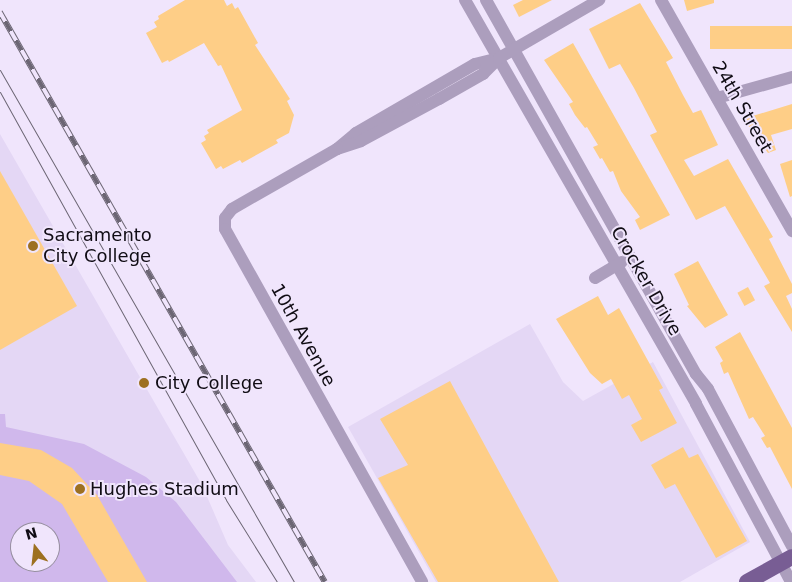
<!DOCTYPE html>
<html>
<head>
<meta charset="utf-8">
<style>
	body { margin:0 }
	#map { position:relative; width:792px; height:582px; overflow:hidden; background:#f0e5fc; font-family:"DejaVu Sans",sans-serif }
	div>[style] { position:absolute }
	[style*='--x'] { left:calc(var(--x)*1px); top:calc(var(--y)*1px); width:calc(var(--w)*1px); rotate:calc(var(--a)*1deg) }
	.built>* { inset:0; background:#e4d7f5 }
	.green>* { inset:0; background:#d0b8ec }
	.building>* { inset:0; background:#fece87; transform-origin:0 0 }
	.minor>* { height:12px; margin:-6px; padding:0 6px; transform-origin:6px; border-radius:6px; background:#ac9ebd }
	.major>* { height:16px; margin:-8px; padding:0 8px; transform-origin:8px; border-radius:8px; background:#785d94 }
	.tram>* { height:1px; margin:-0.5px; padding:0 0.5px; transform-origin:0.5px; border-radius:0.5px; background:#6c6674 }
	.rail>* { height:5.5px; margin-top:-2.75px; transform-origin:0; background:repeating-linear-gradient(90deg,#f0e5fc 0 11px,#6c6674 0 22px); box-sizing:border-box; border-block:1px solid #6c6674 }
	.dots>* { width:14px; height:14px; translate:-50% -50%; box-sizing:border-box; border:2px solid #f0e5fc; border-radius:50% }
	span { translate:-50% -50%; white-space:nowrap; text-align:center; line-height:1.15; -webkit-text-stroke:4px #f0e5fc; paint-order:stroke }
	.street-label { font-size:18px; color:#100c14 }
	.poi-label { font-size:18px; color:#100c14 }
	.left { translate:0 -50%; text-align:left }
	.north { position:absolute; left:10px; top:522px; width:50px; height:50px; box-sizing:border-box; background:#f0e5fc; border:1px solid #968e9f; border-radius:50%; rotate:344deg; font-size:14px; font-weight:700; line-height:20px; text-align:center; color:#100c14 }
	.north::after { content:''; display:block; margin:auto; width:18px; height:22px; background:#9d7021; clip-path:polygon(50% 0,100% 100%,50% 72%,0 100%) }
</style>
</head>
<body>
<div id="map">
	<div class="built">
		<i style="clip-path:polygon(evenodd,0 134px,202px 485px,228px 545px,256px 582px,0 582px,0 134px,20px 532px,50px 532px,50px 562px,20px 562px,20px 532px)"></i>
		<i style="clip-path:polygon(530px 324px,563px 382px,583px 401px,653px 362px,750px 542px,680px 582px,436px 582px,348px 427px)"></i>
	</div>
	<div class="green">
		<i style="clip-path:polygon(evenodd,0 414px,5px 414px,6px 427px,84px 444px,146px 477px,176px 502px,237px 582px,0 582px,0 414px,20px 532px,50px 532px,50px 562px,20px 562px,20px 532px)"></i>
	</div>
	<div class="building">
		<i style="clip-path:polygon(185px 0,224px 0,227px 6px,232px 3px,235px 9px,238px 7px,258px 43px,255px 45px,290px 99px,287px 101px,294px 115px,289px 133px,276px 140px,278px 143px,242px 163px,240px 160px,223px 169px,221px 166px,216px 169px,201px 143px,206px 140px,204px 136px,209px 133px,207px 130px,242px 110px,221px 65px,218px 66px,204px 43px,169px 62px,168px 60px,162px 63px,146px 33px,157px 27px,154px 22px,159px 19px,158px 16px)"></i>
		<i style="clip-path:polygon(523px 0,552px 0,519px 17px,513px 5px)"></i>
		<i style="clip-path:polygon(684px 0,714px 0,714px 3px,687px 11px)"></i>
		<i style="clip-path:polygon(640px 3px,673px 58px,666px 62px,683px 95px,693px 113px,701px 110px,718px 145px,684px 160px,694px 176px,728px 159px,773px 237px,769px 239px,792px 284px,792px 293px,786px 296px,792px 309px,792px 332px,764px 286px,770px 283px,725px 206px,696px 220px,650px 135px,657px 132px,634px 88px,620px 64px,609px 69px,589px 29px)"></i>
		<i style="left:792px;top:26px;width:23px;height:82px;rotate:90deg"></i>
		<i style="clip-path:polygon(573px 43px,670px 215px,640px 230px,635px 220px,640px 217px,621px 191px,613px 171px,610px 172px,602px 158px,600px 159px,593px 147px,598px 145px,587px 127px,585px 128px,575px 115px,569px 104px,573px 102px,544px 60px)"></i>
		<i style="clip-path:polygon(792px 104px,792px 129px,771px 135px,776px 150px,768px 153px,758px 139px,754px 126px,749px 127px,746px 118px)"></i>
		<i style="clip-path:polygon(792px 160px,792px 196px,790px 197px,780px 164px)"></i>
		<i style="clip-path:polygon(0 171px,77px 306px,0 350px)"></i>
		<i style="clip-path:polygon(698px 261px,728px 315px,705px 328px,687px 306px,689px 305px,674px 274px)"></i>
		<i style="left:748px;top:287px;width:15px;height:12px;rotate:62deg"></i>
		<i style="clip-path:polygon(598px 296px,608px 315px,619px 308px,663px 388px,659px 390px,677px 423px,641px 442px,631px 425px,642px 419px,629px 395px,622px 399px,611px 379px,602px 384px,590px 373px,556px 319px)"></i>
		<i style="clip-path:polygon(740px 332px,792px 428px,792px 489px,770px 447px,767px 448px,761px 438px,765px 436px,753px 417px,749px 419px,728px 372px,724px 374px,720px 363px,723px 361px,715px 347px)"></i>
		<i style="clip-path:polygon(450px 381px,559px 582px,438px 582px,378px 478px,408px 465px,380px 419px)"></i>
		<i style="clip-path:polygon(0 443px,41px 450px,72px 468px,97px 495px,147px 582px,108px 582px,62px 504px,29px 481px,0 475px)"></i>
		<i style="clip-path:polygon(683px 447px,689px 458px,698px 454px,747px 541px,716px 558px,675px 484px,665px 489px,651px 465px)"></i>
	</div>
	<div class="minor">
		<i style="--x:465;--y:0;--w:465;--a:60.2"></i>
		<i style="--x:696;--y:404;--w:202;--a:61.9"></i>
		<i style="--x:486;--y:0;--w:429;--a:60.7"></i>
		<i style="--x:696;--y:374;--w:19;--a:51"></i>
		<i style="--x:708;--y:389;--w:178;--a:61.9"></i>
		<i style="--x:661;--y:0;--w:266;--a:60.4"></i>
		<i style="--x:499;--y:58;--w:25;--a:166"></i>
		<i style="--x:475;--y:64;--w:138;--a:149.9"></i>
		<i style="--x:356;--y:133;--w:25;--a:140"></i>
		<i style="--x:337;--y:149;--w:25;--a:-18"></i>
		<i style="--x:361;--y:141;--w:89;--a:-28.3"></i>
		<i style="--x:439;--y:99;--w:51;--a:-29.6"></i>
		<i style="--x:483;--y:74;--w:23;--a:-45"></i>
		<i style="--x:499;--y:58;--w:116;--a:-30.1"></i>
		<i style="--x:717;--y:98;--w:78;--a:-15.6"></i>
		<i style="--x:337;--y:149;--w:121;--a:150.3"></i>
		<i style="--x:232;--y:209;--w:11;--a:128"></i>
		<i style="--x:225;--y:218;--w:11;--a:90"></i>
		<i style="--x:225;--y:229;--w:404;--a:60.8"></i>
		<i style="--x:595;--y:278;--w:31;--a:-31"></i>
	</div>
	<div class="major">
		<i style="--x:747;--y:582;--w:51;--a:-29.1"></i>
	</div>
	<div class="tram">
		<i style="--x:0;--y:70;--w:590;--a:60.13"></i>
		<i style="--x:0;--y:92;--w:466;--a:61"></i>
		<i style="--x:226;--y:500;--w:97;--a:58.1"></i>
	</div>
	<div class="rail">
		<i style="--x:0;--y:12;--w:656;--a:60.31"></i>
	</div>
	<div class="dots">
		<i style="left:33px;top:246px;background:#9d7021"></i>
		<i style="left:144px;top:383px;background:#9d7021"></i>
		<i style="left:80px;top:489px;background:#9d7021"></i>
	</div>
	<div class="street-label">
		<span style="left:742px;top:107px;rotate:60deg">24th Street</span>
		<span style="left:646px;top:281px;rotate:60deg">Crocker Drive</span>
		<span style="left:303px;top:335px;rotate:61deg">10th Avenue</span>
	</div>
	<div class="poi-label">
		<span class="left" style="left:43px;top:246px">Sacramento<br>City College</span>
		<span class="left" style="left:155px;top:383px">City College</span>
		<span class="left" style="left:90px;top:489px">Hughes Stadium</span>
	</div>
	<div class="north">N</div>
</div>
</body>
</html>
